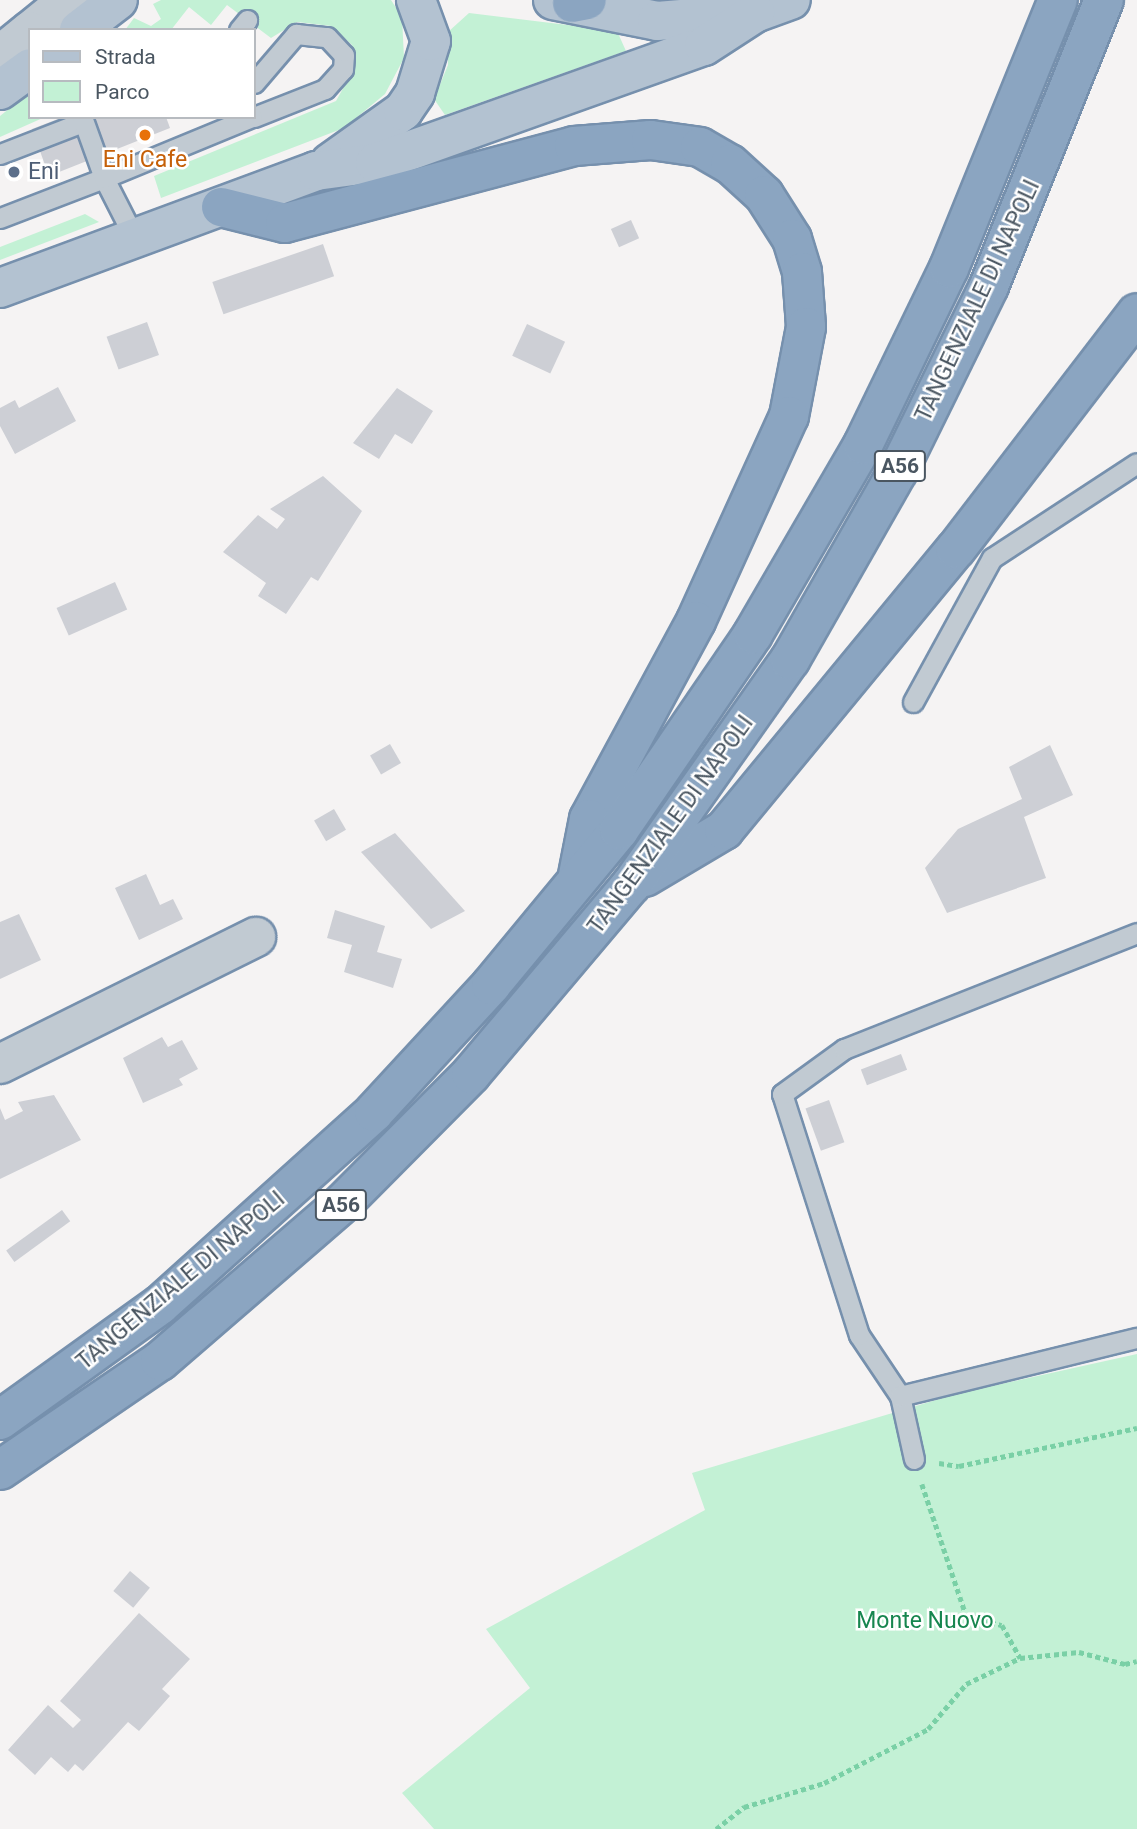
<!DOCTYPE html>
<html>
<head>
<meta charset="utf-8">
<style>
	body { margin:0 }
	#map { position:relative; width:1137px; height:1829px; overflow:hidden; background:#f5f3f3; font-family:Roboto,sans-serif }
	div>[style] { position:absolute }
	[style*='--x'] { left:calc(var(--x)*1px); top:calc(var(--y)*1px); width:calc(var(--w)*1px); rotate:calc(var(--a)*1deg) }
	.green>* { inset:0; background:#c3f1d5 }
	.building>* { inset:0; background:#cdcfd5; transform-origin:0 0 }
	.path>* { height:4.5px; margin-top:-2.25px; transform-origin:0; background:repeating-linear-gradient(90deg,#7ad0a6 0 5px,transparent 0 8.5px) }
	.roads { filter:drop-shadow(2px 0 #7690ad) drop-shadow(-2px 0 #7690ad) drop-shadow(0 2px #7690ad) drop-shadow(0 -2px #7690ad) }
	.service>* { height:19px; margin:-9.5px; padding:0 9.5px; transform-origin:9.5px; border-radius:9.5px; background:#c1cad2 }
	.minor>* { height:38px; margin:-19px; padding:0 19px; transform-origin:19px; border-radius:19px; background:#c1cad2 }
	.tertiary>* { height:38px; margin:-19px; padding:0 19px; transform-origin:19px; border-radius:19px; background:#c1cad2 }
	.primary>* { height:38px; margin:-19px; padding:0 19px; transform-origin:19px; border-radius:19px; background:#b3c2d1 }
	.motorway>* { height:38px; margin:-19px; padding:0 19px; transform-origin:19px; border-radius:19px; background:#8ba5c1 }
	.dots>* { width:19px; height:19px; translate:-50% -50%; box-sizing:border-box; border:4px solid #fff; border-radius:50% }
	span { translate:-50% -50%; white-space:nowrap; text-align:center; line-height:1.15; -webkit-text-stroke:5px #fff; paint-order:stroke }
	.shield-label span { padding:2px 5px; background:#fff; border:2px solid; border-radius:5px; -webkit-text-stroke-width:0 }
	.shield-label { font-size:21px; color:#4a5661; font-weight:700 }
	.food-label { font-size:23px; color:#c56008 }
	.service-label { font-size:23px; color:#4e5e75 }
	.left { translate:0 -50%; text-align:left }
	.street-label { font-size:23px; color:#4a5661 }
	.park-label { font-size:23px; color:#17864f }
	.legend { position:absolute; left:28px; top:28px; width:228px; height:91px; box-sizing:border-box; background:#fff; border:2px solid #b7bbc0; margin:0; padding:9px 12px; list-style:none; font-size:21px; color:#4a5661 }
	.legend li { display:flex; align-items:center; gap:14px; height:35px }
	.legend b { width:35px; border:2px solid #b7bbc0 }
</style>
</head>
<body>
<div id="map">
	<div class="green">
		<i style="clip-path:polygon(161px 0,391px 0,402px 17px,404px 58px,385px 94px,344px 128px,161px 198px,154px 176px,336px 101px,355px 67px,352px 45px,331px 26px,297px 22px,271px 38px,227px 5px,211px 25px,189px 7px,171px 30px,125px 30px,134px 18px,151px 26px,161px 19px,153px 4px)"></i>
		<i style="clip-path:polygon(469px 13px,617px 31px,626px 51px,445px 115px,434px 99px,448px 65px,448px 32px)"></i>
		<i style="clip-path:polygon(30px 92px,30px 117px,45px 117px,0 137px,0 116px)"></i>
		<i style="clip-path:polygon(85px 214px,99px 222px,0 260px,0 247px)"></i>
		<i style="clip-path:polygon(1137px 1354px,1137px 1829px,434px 1829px,402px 1793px,530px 1688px,486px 1629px,705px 1510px,692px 1473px,956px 1394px)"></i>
	</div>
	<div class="building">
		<i style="clip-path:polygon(63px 117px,166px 117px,170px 128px,49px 176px,32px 129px)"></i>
		<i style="left:631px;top:220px;width:20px;height:22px;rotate:66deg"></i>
		<i style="left:323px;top:244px;width:34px;height:117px;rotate:71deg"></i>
		<i style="left:147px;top:322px;width:35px;height:43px;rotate:70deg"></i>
		<i style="left:527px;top:324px;width:42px;height:35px;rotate:25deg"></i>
		<i style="clip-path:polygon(58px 387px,76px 421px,15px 454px,0 426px,0 408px,15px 400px,19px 408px)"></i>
		<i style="clip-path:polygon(397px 388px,433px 411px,412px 444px,395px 434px,379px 459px,353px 443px)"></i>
		<i style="clip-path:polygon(323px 476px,362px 511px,318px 581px,311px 577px,286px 614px,258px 596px,266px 583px,223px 552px,258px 515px,277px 529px,285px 519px,270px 509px)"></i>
		<i style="left:115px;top:582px;width:30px;height:64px;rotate:66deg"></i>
		<i style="left:390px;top:744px;width:22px;height:23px;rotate:60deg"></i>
		<i style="clip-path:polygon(1050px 745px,1073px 795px,1024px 817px,1046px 878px,947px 913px,925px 868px,958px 829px,1022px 799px,1009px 767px)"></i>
		<i style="left:334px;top:809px;width:24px;height:23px;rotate:60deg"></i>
		<i style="clip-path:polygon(395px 833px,465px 911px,431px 929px,361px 852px)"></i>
		<i style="clip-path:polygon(146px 874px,160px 905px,173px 899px,183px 919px,139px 940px,115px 888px)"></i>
		<i style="clip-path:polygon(335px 910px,385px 926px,377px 952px,402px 959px,393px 988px,344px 972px,352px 945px,327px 938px)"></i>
		<i style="clip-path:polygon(19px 914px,41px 960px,0 979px,0 922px)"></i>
		<i style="clip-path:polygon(162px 1037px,168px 1047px,182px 1040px,198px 1069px,179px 1079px,183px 1085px,143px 1103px,123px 1058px)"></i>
		<i style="left:901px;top:1054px;width:17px;height:43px;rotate:69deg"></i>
		<i style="clip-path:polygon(54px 1095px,81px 1140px,0 1179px,0 1108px,5px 1120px,23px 1111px,18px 1102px)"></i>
		<i style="left:829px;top:1100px;width:45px;height:25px;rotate:70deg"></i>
		<i style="left:62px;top:1210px;width:14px;height:69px;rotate:54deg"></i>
		<i style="left:130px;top:1571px;width:26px;height:26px;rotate:40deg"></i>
		<i style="clip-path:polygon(139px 1613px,190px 1659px,162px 1689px,170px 1696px,139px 1731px,128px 1722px,83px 1771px,75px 1764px,68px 1772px,51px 1757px,35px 1775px,8px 1750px,48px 1705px,73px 1728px,81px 1720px,60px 1701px)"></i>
	</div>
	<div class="path">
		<i style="--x:939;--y:1463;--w:20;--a:9"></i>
		<i style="--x:959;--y:1466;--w:182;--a:-12.1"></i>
		<i style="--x:922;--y:1484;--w:138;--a:71.4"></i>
		<i style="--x:966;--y:1615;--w:37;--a:16"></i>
		<i style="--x:1002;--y:1625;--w:38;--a:61"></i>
		<i style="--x:1020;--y:1658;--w:59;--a:-5.8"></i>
		<i style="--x:1079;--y:1652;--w:48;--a:14.6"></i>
		<i style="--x:1125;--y:1664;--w:12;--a:-14"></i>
		<i style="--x:716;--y:1829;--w:36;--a:-38"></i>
		<i style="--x:744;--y:1807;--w:84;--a:-16.7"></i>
		<i style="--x:824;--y:1783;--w:117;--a:-27.4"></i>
		<i style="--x:928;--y:1729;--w:59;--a:-49.8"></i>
		<i style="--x:966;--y:1684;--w:60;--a:-25.7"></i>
	</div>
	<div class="roads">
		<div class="service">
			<i style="--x:239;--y:30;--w:13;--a:-51"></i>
			<i style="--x:254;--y:83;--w:65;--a:-49.4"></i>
			<i style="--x:296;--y:34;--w:31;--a:6"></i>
			<i style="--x:327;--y:37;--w:25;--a:47"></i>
			<i style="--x:344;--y:55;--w:14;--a:94"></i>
			<i style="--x:343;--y:69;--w:27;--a:132"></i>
			<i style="--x:325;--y:89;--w:76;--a:158.5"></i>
			<i style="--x:0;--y:154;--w:89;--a:-21.1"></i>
			<i style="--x:0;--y:218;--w:111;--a:-21"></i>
			<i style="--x:104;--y:178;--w:65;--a:-109.8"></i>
			<i style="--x:134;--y:237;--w:66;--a:-117"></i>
			<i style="--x:104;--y:178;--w:160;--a:-22.4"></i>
			<i style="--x:913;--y:702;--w:164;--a:-61.3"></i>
			<i style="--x:992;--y:558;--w:173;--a:-33.2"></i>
			<i style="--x:900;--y:1396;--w:73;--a:-123.9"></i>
			<i style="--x:859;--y:1335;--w:253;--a:-107.7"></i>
			<i style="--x:782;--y:1094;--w:77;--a:-36"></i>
			<i style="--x:844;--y:1049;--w:315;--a:-21.6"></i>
			<i style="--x:914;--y:1459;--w:65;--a:-102.5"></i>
			<i style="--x:900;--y:1396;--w:244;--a:-13.8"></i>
		</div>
		<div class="minor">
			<i style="--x:0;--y:1064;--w:286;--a:-26.4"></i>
		</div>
		<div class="tertiary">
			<i style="--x:31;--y:30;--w:48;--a:-39"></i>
			<i style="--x:0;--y:55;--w:38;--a:-39"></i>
		</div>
		<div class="primary">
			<i style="--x:553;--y:0;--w:106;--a:11.4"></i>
			<i style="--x:657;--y:21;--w:98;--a:-4.7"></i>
			<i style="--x:755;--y:13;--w:38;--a:-20"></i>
			<i style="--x:79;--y:30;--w:49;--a:-37.6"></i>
			<i style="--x:0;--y:90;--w:37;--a:-36"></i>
			<i style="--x:330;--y:163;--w:90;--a:-35.5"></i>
			<i style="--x:403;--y:111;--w:22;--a:-56"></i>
			<i style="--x:415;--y:93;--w:54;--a:-72.9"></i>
			<i style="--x:431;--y:41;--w:44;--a:-110.1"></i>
			<i style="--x:0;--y:288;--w:337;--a:-20.3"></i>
			<i style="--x:316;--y:171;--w:60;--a:-7.7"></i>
			<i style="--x:375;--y:163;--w:349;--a:-19.6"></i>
			<i style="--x:704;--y:46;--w:61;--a:-32.9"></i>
		</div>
		<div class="motorway">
			<i style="--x:572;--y:3;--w:15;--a:-11"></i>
			<i style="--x:221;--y:207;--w:66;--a:14"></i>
			<i style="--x:285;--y:223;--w:299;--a:-14.9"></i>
			<i style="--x:574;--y:146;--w:77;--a:-4.5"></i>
			<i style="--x:651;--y:140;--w:49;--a:8.1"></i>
			<i style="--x:700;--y:147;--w:34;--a:30"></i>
			<i style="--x:730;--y:164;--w:46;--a:42.4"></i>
			<i style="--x:764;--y:195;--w:52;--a:57.5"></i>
			<i style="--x:792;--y:239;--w:34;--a:73"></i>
			<i style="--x:802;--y:272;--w:55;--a:85.8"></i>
			<i style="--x:806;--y:327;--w:91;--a:100.8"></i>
			<i style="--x:789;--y:416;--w:225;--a:114.4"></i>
			<i style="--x:696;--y:621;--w:225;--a:118.4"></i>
			<i style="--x:589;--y:819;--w:57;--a:101.1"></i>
			<i style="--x:645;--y:877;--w:92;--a:-30.7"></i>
			<i style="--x:724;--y:830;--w:364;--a:-50.5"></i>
			<i style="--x:956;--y:549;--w:297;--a:-52.5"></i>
			<i style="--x:0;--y:1420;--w:197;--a:-35.7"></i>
			<i style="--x:160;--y:1305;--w:288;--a:-42"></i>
			<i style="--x:374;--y:1112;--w:173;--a:-47.3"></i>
			<i style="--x:491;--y:985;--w:201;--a:-50.4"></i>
			<i style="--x:619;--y:830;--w:237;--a:-55.6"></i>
			<i style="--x:753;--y:634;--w:219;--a:-59.8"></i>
			<i style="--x:863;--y:445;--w:197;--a:-64.1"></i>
			<i style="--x:949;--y:268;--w:289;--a:-67.9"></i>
			<i style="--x:0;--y:1470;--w:194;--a:-34.3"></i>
			<i style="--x:160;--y:1361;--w:243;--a:-40.8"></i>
			<i style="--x:344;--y:1202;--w:180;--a:-45.2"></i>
			<i style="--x:471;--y:1074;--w:248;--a:-49.8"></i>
			<i style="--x:631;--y:885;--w:276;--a:-54.8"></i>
			<i style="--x:790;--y:660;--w:218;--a:-60.3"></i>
			<i style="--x:898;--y:471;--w:206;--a:-63.8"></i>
			<i style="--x:989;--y:286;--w:308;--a:-68.1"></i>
		</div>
	</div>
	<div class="dots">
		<i style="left:145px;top:135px;background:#e8710a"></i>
		<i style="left:14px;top:172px;background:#5c6f8a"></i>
	</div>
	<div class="shield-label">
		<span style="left:900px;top:466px">A56</span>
		<span style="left:341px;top:1205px">A56</span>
	</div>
	<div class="food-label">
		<span style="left:145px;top:160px">Eni Cafe</span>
	</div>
	<div class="service-label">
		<span class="left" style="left:28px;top:172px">Eni</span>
	</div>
	<div class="street-label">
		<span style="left:978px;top:301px;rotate:-65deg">TANGENZIALE DI NAPOLI</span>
		<span style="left:671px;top:825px;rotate:-54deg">TANGENZIALE DI NAPOLI</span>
		<span style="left:181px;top:1281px;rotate:-40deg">TANGENZIALE DI NAPOLI</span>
	</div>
	<div class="park-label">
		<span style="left:925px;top:1621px">Monte Nuovo</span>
	</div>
	<ul class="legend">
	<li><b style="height:9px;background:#b3c2d1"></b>Strada</li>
	<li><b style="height:19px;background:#c3f1d5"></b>Parco</li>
	</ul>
</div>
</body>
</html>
